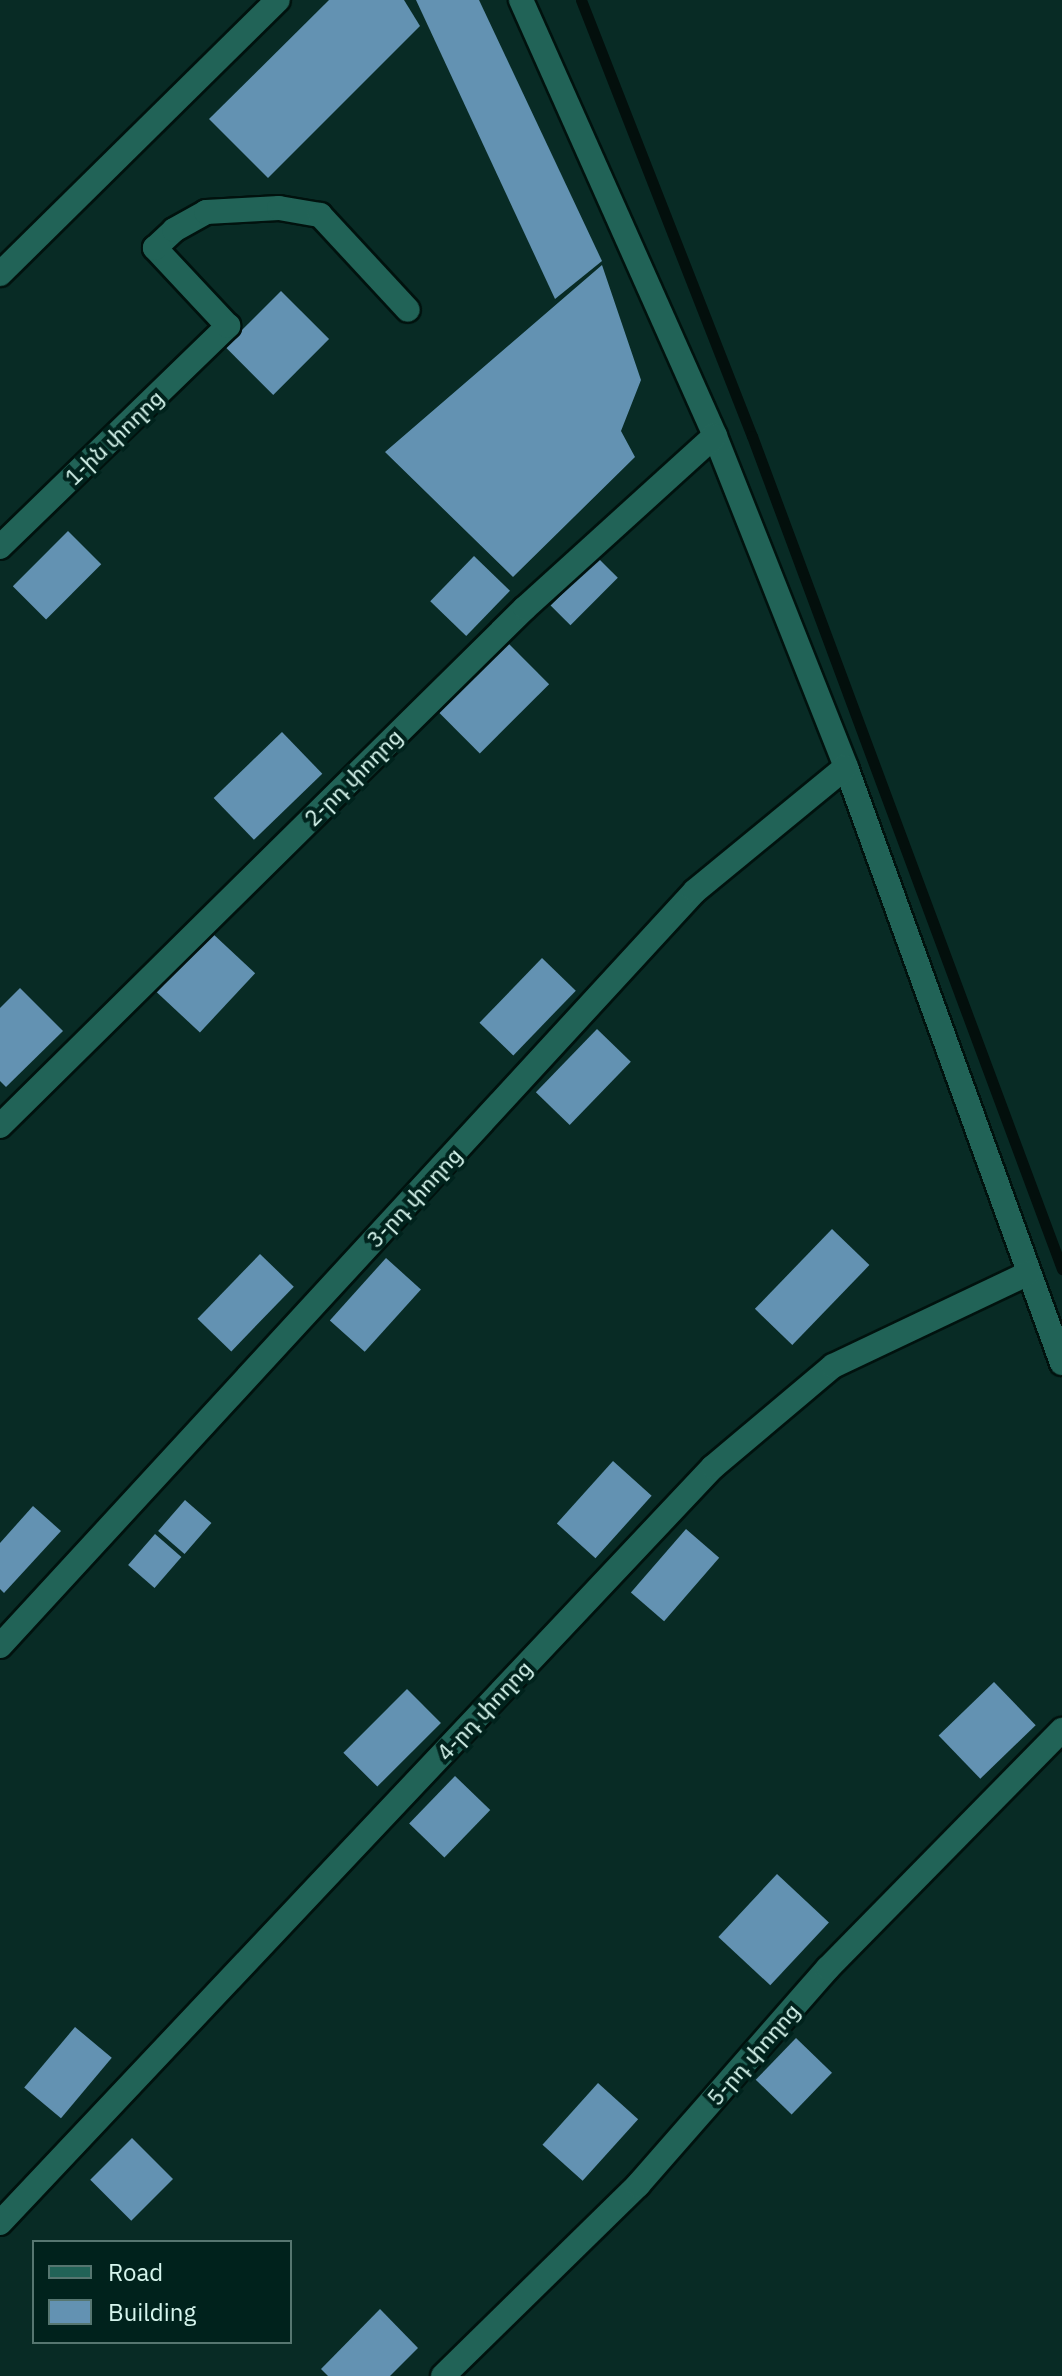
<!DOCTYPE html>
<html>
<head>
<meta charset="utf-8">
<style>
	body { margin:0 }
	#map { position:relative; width:1062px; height:2376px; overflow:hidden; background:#082b25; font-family:"IBM Plex Sans","Noto Sans Armenian",sans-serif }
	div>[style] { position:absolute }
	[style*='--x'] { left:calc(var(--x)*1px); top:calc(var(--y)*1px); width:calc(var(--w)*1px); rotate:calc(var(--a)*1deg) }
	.stream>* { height:11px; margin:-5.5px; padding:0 5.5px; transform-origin:5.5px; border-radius:5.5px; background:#030f0c }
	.building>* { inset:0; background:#6392b2; transform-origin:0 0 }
	.roads { filter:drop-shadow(2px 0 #01120e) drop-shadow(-2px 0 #01120e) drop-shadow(0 2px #01120e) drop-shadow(0 -2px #01120e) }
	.minor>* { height:24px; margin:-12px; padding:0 12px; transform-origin:12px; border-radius:12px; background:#216357 }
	span { translate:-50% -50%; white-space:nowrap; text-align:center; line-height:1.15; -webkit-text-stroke:8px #00221c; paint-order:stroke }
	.street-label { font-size:22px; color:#d6f5ed }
	.legend { position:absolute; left:32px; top:2240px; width:260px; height:104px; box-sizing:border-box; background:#00221c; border:2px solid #567670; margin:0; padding:10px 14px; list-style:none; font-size:24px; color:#d6f5ed }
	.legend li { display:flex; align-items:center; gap:16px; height:40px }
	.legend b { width:40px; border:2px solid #567670 }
</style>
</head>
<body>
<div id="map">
	<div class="stream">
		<i style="--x:581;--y:0;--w:468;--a:68.6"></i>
		<i style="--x:752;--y:436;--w:889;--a:69.59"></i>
	</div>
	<div class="building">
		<i style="clip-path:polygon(329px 0,404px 0,420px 26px,268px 178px,209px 119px)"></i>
		<i style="clip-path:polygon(416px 0,479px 0,602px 261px,555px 299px)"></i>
		<i style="clip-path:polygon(602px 265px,641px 380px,621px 431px,635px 457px,513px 577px,385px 452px)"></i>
		<i style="left:281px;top:291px;width:68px;height:79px;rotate:45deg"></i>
		<i style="left:68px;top:531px;width:47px;height:78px;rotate:45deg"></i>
		<i style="left:474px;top:556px;width:50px;height:63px;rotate:44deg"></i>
		<i style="left:598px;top:558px;width:28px;height:67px;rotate:45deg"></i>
		<i style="left:506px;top:641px;width:61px;height:98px;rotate:45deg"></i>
		<i style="left:282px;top:732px;width:58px;height:95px;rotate:46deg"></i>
		<i style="left:212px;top:933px;width:59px;height:81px;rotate:43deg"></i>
		<i style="left:542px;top:958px;width:47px;height:90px;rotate:44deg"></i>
		<i style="clip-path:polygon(20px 988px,63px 1031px,6px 1087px,0 1081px,0 1008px)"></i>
		<i style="left:597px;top:1029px;width:47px;height:88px;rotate:44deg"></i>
		<i style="left:832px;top:1229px;width:52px;height:111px;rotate:44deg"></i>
		<i style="left:260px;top:1254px;width:47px;height:90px;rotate:44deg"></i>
		<i style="left:386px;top:1258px;width:47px;height:84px;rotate:42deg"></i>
		<i style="left:613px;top:1461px;width:52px;height:84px;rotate:42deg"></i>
		<i style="left:185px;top:1500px;width:35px;height:41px;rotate:41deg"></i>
		<i style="clip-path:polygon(33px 1506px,61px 1531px,4px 1593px,0 1589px,0 1543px)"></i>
		<i style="left:686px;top:1529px;width:44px;height:84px;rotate:41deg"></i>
		<i style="left:155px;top:1534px;width:35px;height:41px;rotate:41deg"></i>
		<i style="left:994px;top:1682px;width:60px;height:77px;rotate:46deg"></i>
		<i style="left:407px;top:1689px;width:48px;height:90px;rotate:45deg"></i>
		<i style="left:455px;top:1776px;width:49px;height:66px;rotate:44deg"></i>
		<i style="left:777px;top:1874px;width:71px;height:86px;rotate:43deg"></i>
		<i style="left:75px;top:2027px;width:48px;height:79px;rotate:40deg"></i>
		<i style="left:796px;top:2038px;width:50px;height:58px;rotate:44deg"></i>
		<i style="left:598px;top:2083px;width:54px;height:83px;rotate:42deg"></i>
		<i style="left:132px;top:2138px;width:58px;height:59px;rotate:45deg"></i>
		<i style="clip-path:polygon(380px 2309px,418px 2348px,390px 2376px,328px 2376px,321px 2369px)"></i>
	</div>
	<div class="roads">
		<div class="minor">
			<i style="--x:521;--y:0;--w:477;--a:66"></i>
			<i style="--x:715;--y:436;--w:356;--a:68.4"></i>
			<i style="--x:846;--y:767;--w:634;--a:70.08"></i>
			<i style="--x:0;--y:274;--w:390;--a:-44.6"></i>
			<i style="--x:0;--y:547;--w:318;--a:-44.1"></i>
			<i style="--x:228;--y:326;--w:107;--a:-133.1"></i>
			<i style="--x:155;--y:248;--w:26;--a:-43"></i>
			<i style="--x:174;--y:230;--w:37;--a:-29"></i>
			<i style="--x:206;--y:212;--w:73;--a:-3.1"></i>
			<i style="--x:279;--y:208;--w:42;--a:9.7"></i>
			<i style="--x:320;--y:215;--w:129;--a:47.2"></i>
			<i style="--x:0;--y:1126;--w:738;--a:-44.62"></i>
			<i style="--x:525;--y:608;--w:256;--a:-42.2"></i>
			<i style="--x:0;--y:1646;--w:1026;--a:-47.37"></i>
			<i style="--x:695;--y:891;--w:195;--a:-39.4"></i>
			<i style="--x:0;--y:2223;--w:1039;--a:-46.68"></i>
			<i style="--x:713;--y:1467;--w:157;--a:-40.1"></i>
			<i style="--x:833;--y:1366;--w:215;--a:-25.4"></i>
			<i style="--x:443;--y:2376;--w:273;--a:-44.4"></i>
			<i style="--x:638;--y:2185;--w:288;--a:-48.8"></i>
			<i style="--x:828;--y:1968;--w:334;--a:-45.5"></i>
		</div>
	</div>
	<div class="street-label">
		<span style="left:114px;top:437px;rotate:-44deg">1-ին փողոց</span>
		<span style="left:353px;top:777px;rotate:-45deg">2-րդ փողոց</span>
		<span style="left:414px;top:1197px;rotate:-47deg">3-րդ փողոց</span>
		<span style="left:484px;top:1710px;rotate:-47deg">4-րդ փողոց</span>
		<span style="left:753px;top:2054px;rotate:-49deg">5-րդ փողոց</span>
	</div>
	<ul class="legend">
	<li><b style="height:10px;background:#216357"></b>Road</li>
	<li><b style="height:22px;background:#6392b2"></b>Building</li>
	</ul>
</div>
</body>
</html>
